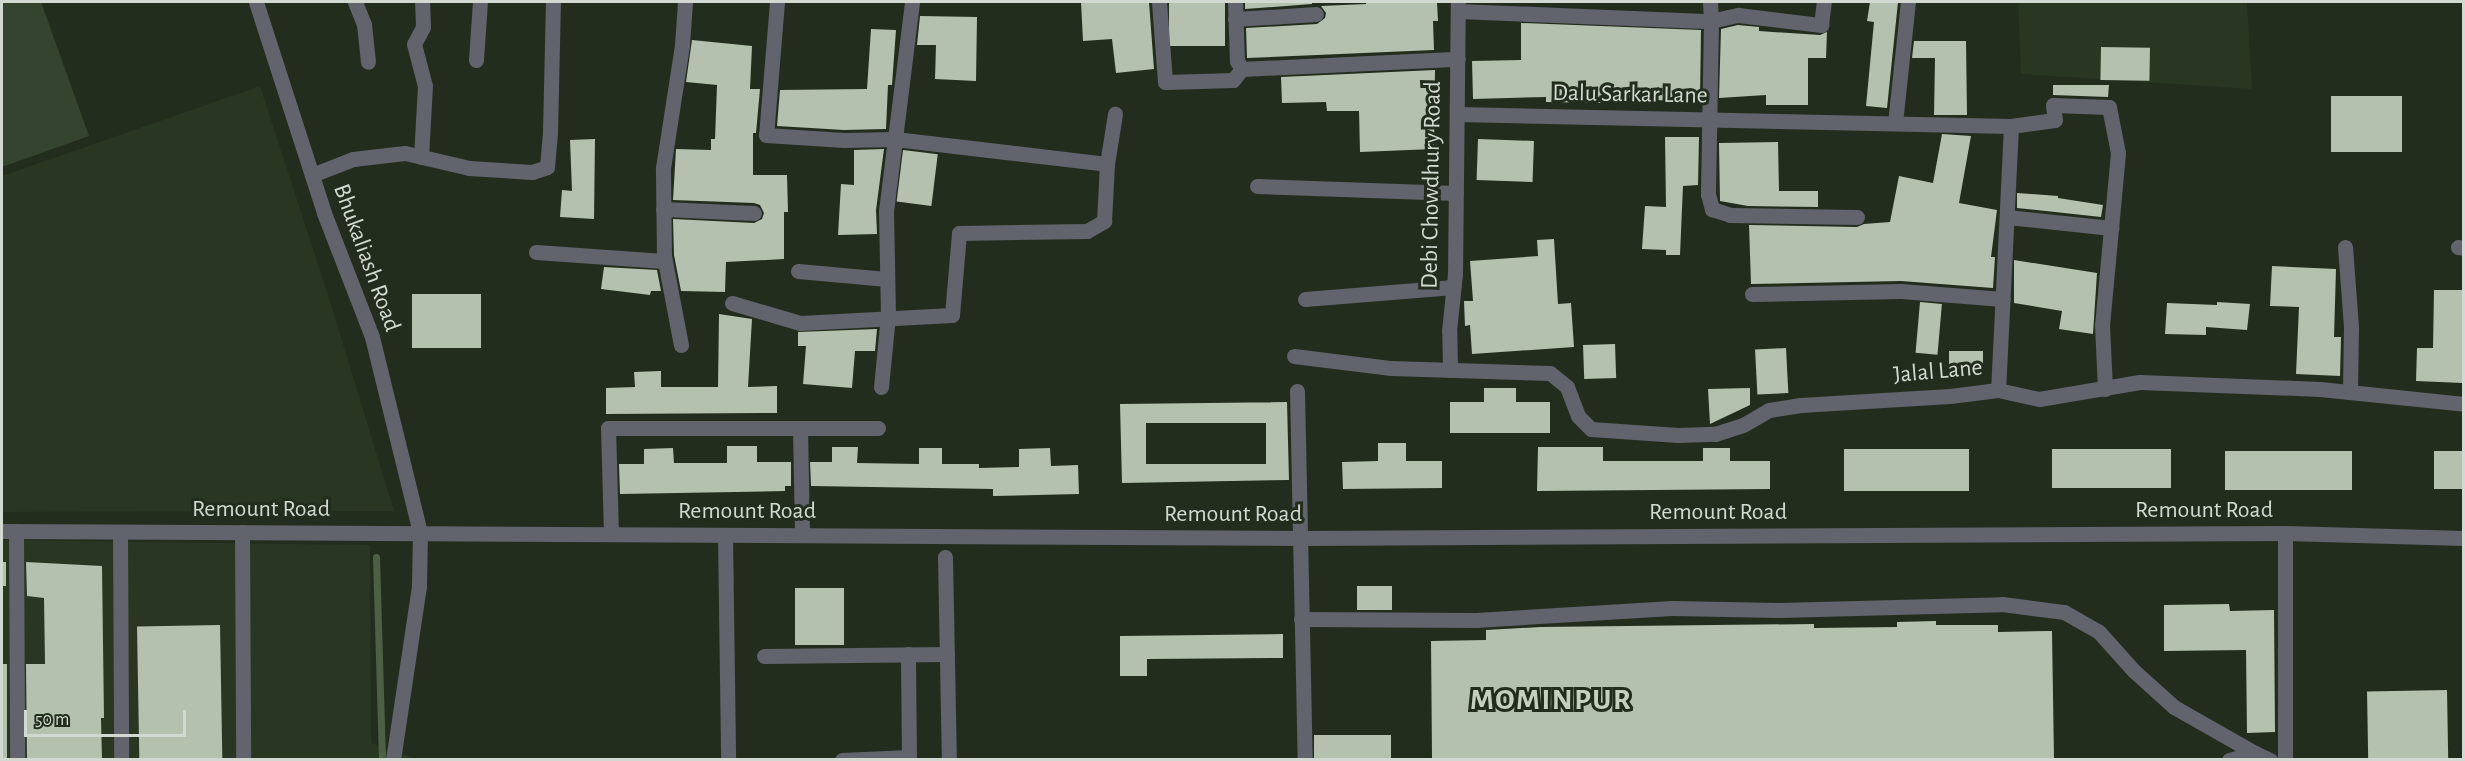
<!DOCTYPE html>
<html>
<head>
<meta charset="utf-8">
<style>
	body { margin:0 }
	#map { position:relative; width:2465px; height:761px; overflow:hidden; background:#232d1e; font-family:"Alegreya Sans",sans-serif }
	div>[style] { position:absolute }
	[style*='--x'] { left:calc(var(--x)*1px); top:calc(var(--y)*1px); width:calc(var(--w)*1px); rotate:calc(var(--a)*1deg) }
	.built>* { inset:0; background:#283622 }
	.green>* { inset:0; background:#35442f }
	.stream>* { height:7px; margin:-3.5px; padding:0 3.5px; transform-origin:3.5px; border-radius:3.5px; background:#4d6046 }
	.building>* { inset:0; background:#b3c1ae; transform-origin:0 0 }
	.minor>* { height:15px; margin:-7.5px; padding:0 7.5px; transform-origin:7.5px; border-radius:7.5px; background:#61646c }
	span { translate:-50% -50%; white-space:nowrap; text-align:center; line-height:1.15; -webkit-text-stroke:6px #232d1e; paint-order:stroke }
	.street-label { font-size:24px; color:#d2d9d0 }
	.district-label { font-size:30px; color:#c3d1be; font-weight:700; letter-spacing:1.5px }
	.frame { position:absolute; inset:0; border:3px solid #d2d9d0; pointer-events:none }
	.scale { position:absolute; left:24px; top:710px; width:162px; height:27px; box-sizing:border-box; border:3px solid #d2d9d0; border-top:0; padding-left:8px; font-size:18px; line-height:21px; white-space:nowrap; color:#d2d9d0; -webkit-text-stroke:4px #232d1e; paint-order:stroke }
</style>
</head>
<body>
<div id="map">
	<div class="built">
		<i style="clip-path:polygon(2018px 2px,2247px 2px,2252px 89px,2021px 74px)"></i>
		<i style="clip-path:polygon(260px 86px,330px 301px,394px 511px,2px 512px,2px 176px)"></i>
		<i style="clip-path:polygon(2px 540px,370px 545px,371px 743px,416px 759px,2px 760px)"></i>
	</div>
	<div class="green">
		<i style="clip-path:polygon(2px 2px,41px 2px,89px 136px,2px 167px)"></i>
	</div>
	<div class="stream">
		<i style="--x:376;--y:557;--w:203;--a:88.3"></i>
	</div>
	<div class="building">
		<i style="clip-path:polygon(1081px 2px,1149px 2px,1154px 69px,1116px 73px,1112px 39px,1083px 41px)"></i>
		<i style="left:1169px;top:2px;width:56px;height:44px"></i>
		<i style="clip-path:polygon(1245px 2px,1312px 2px,1312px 4px,1245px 9px)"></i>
		<i style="clip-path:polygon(1366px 2px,1437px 2px,1438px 21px,1433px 21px,1434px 50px,1247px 58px,1246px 28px,1317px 24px,1325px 18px,1326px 13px,1321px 6px,1366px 4px)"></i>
		<i style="clip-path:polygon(1870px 2px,1898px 2px,1887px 108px,1866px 106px,1874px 22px,1867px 21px)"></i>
		<i style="clip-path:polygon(920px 16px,977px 17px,976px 81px,935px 79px,936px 45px,917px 45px)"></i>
		<i style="clip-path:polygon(1521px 23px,1701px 30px,1700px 99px,1692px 100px,1691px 103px,1603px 95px,1603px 103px,1546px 102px,1546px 97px,1473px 99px,1472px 61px,1521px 60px)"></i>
		<i style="clip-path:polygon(1738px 25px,1759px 27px,1759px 31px,1820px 35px,1827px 32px,1826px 58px,1808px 58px,1808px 105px,1766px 105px,1766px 95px,1719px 98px,1721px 29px)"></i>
		<i style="clip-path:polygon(871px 29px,896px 30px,892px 85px,888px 85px,886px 129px,844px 130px,777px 126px,780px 90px,867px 89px)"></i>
		<i style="clip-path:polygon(692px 40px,752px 46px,750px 89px,760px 89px,756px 133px,753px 133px,753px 175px,787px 175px,788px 212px,784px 212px,784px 259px,726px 262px,725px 292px,681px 291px,674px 255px,673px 219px,754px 223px,762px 219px,764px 213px,760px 205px,754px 203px,673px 200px,676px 149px,711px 150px,711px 139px,715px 139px,717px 85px,686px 82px)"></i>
		<i style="clip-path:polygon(1914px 41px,1966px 41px,1967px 115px,1934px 115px,1935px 58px,1912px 58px)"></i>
		<i style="left:2101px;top:47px;width:49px;height:33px;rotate:1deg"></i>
		<i style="clip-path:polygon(1435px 70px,1434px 149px,1360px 152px,1359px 111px,1327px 111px,1326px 102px,1282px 103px,1281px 77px)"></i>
		<i style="clip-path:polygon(2053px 85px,2109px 85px,2108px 97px,2053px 95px)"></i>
		<i style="left:2331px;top:96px;width:71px;height:56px"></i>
		<i style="clip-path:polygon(1942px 134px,1971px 136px,1959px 203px,1997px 210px,1991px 257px,1995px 257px,1993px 288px,1901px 281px,1751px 284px,1749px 225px,1857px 227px,1864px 224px,1890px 222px,1899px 176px,1933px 183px)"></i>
		<i style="clip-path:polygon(1665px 137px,1699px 137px,1698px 185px,1683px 186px,1680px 255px,1666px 255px,1666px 250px,1642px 249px,1645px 206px,1666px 207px)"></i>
		<i style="clip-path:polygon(595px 139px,594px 219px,560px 217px,562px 190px,572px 191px,570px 140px)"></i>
		<i style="left:1478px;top:139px;width:56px;height:41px;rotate:2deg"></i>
		<i style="clip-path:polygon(1778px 142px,1779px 191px,1818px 191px,1818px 207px,1748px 206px,1720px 201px,1719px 143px)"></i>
		<i style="clip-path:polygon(884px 149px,876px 210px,877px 234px,838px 235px,841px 184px,854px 185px,854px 150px)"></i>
		<i style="left:903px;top:150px;width:35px;height:52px;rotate:7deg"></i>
		<i style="clip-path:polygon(2017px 193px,2058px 196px,2058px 198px,2103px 205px,2101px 217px,2017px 208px)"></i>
		<i style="clip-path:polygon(1554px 239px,1558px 304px,1571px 303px,1574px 347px,1472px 354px,1470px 325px,1465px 326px,1464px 301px,1473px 301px,1470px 261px,1538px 256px,1537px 240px)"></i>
		<i style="clip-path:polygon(2014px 260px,2097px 273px,2093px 334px,2059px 329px,2062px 311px,2014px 303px)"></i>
		<i style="clip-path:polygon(2272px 266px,2336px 269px,2334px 337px,2341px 337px,2340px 376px,2296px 374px,2299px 307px,2270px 306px)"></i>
		<i style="clip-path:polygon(604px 267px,657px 270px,661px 291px,651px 291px,650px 295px,601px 289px)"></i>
		<i style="clip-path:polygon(2434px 290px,2463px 290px,2463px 383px,2416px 381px,2417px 348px,2433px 348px)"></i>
		<i style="left:412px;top:294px;width:69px;height:54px"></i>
		<i style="left:1920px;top:302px;width:22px;height:51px;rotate:5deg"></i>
		<i style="clip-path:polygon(2217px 302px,2250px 304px,2247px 330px,2206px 327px,2206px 335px,2165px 334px,2167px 303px,2217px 305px)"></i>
		<i style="clip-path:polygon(719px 314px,752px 319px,748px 387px,777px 386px,777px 413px,606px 414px,606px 388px,635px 387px,634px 372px,661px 371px,661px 387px,718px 387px)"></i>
		<i style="clip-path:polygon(877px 329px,875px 351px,855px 351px,852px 388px,803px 384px,806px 346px,798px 346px,798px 332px)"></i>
		<i style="left:1615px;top:344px;width:34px;height:32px;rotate:88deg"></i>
		<i style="left:1786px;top:348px;width:45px;height:31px;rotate:87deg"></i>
		<i style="left:1949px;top:351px;width:34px;height:17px"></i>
		<i style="clip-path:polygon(1484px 388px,1516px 388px,1516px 402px,1550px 402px,1550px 433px,1450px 433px,1450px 402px,1484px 402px)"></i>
		<i style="clip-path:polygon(1750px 388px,1750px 405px,1710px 424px,1708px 389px)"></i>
		<i style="clip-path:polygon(evenodd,1287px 402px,1289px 480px,1122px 483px,1120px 404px,1287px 402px,1146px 423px,1266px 423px,1266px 464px,1146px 464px,1146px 423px)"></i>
		<i style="clip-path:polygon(1378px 443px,1406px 443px,1406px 461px,1442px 461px,1442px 488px,1343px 489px,1342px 462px,1378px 461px)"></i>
		<i style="clip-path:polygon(727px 446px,757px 446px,757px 462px,791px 462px,791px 486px,785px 486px,785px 491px,620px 494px,619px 464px,644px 464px,644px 449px,673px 448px,674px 463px,727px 463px)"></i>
		<i style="clip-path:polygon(832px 447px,858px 447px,857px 463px,919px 464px,919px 448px,942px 448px,942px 464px,979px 464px,979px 468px,1019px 467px,1019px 449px,1050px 448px,1051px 466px,1078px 465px,1079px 494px,993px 496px,993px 489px,811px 486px,810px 462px,832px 462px)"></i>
		<i style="clip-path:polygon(1538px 447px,1603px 447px,1603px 461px,1703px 461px,1703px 448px,1730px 448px,1730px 461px,1770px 461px,1770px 489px,1537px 491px)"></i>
		<i style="left:1844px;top:449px;width:125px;height:42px"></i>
		<i style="left:2052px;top:449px;width:119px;height:39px"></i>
		<i style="left:2225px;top:451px;width:127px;height:39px"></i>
		<i style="left:2434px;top:451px;width:29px;height:38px"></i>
		<i style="left:2px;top:562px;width:4px;height:24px"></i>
		<i style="clip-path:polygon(26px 562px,102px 566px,104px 718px,101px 718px,102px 759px,27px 759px,26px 664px,45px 664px,44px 598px,27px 596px)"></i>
		<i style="left:1357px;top:586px;width:35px;height:24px"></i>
		<i style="left:795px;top:588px;width:49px;height:57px"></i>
		<i style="clip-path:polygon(2229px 604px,2230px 611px,2274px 610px,2275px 732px,2247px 733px,2246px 650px,2164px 651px,2164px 605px)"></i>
		<i style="clip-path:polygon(1936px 621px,1936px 625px,1998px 625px,1998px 632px,2052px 631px,2054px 759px,1432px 759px,1431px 641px,1486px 640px,1486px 630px,1540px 627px,1814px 624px,1814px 628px,1897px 627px,1897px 622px)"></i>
		<i style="left:220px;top:625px;width:134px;height:83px;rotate:89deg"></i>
		<i style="clip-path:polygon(1283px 634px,1283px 658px,1147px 659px,1147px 676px,1120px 676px,1120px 636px)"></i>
		<i style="left:2px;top:664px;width:5px;height:95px"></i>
		<i style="left:2447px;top:690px;width:69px;height:80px;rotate:89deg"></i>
		<i style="left:1391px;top:735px;width:24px;height:77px;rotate:90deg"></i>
	</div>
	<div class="minor">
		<i style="--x:256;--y:2;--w:222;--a:72.1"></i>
		<i style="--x:324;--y:213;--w:133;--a:68.8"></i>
		<i style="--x:372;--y:337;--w:202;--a:76.2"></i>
		<i style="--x:420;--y:533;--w:53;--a:91.1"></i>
		<i style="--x:419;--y:586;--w:176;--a:98.5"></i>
		<i style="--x:355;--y:2;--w:24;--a:68"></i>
		<i style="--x:364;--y:24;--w:38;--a:84"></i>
		<i style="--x:777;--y:2;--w:133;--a:94.7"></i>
		<i style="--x:766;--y:135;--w:78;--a:3.7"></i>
		<i style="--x:844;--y:140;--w:51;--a:-1.1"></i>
		<i style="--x:895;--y:139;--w:213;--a:6.7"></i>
		<i style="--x:1159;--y:2;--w:80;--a:85.7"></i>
		<i style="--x:1165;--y:82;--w:68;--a:-1.7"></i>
		<i style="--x:1233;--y:80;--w:14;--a:-51"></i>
		<i style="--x:1242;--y:69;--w:216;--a:-2.7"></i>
		<i style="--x:1235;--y:2;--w:59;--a:88.1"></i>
		<i style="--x:1237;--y:61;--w:9;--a:58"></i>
		<i style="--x:1710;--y:2;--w:19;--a:87"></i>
		<i style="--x:1711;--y:21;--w:28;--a:-13"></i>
		<i style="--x:1738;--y:15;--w:84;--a:6.9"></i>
		<i style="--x:1821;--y:25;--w:23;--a:-83"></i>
		<i style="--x:1458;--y:11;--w:253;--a:2.3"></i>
		<i style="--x:1711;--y:21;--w:173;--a:91"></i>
		<i style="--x:1708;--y:194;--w:16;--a:75"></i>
		<i style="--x:1712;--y:209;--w:19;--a:18"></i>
		<i style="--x:1730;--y:215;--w:127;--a:0.9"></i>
		<i style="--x:1235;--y:19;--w:81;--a:-3.5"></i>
		<i style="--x:476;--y:60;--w:58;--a:-86.1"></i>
		<i style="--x:1457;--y:114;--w:554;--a:1.24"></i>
		<i style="--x:2011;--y:126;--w:264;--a:92.8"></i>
		<i style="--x:1895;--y:123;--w:122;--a:-83.9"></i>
		<i style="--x:2011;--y:126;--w:44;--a:-7.8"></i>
		<i style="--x:2055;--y:120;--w:15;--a:-98"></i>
		<i style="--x:2053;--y:105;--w:56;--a:2"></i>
		<i style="--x:2109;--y:107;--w:47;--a:78.9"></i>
		<i style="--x:2118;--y:153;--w:173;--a:95.3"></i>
		<i style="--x:2102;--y:325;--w:64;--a:87.3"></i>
		<i style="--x:421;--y:157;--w:71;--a:-86.8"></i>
		<i style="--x:425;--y:86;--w:43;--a:-104.7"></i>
		<i style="--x:414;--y:44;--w:19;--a:-62"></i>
		<i style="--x:423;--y:27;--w:25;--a:-92"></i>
		<i style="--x:312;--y:175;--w:44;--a:-21.3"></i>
		<i style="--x:353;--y:159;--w:52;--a:-6.6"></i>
		<i style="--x:405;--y:153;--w:66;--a:13.2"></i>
		<i style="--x:469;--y:168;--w:63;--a:3.6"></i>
		<i style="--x:532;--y:172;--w:16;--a:-18"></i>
		<i style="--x:547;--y:167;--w:35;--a:-85"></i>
		<i style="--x:550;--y:132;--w:130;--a:-88.7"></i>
		<i style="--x:1257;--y:186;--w:199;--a:2"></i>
		<i style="--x:663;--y:209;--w:91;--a:2.5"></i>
		<i style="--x:2007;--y:217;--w:105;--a:6"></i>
		<i style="--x:2345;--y:247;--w:80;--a:85.7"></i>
		<i style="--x:2351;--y:327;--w:65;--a:90.9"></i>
		<i style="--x:2458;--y:247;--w:6;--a:9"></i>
		<i style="--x:536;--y:252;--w:128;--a:4"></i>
		<i style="--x:798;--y:271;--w:89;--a:5.1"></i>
		<i style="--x:1752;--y:294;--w:149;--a:-1.2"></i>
		<i style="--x:1901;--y:291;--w:102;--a:4.5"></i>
		<i style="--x:1305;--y:299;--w:149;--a:-4.6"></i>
		<i style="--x:732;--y:303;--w:71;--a:16.4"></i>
		<i style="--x:800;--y:323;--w:152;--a:-3"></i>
		<i style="--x:952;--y:315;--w:82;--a:-85.1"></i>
		<i style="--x:959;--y:233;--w:128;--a:-0.9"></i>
		<i style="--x:1087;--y:231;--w:20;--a:-30"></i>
		<i style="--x:1104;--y:221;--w:57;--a:-87"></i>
		<i style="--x:1107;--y:164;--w:51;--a:-80.9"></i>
		<i style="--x:681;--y:345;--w:91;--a:-100.8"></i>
		<i style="--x:664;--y:256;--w:88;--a:-90.7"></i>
		<i style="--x:663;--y:168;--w:124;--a:-81.2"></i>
		<i style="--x:682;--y:45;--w:43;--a:-86"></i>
		<i style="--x:1294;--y:356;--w:98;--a:7.1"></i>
		<i style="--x:1391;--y:368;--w:159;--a:1.8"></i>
		<i style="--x:1550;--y:373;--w:22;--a:39"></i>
		<i style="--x:1567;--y:387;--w:31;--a:69"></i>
		<i style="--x:1578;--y:416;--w:18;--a:45"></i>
		<i style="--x:1591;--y:429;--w:87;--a:3.9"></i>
		<i style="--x:1678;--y:435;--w:37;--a:-2"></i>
		<i style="--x:1715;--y:434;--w:29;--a:-18"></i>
		<i style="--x:1743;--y:425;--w:30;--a:-30"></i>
		<i style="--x:1769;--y:410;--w:32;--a:-9"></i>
		<i style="--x:1801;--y:405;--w:149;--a:-3.5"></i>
		<i style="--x:1950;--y:396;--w:48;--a:-7.1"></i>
		<i style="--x:1998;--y:390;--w:42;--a:12.4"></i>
		<i style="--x:2039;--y:399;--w:102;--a:-9.6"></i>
		<i style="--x:2140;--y:382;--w:180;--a:2.2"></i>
		<i style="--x:2320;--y:389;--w:145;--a:5.9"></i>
		<i style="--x:1450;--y:370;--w:39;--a:-91"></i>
		<i style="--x:1449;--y:331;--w:57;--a:-84"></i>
		<i style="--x:1455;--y:274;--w:272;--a:-89.4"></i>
		<i style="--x:881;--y:387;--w:72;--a:-84.4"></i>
		<i style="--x:888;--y:315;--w:104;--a:-91.1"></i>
		<i style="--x:886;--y:211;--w:211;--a:-82.9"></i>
		<i style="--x:1297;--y:391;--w:369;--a:88.8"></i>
		<i style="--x:800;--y:428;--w:107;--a:88.9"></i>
		<i style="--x:2;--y:531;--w:1298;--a:0.31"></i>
		<i style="--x:1300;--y:538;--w:985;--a:-0.29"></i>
		<i style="--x:2285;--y:533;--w:179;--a:1.6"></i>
		<i style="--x:16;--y:531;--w:229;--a:89.7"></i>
		<i style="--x:120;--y:532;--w:228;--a:89.7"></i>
		<i style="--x:242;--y:532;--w:228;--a:89.7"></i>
		<i style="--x:611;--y:534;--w:106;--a:-91.6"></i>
		<i style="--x:608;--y:428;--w:270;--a:0"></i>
		<i style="--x:725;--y:535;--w:225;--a:89.2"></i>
		<i style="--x:945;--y:557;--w:203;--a:88.9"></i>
		<i style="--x:1301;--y:619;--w:175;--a:0.3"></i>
		<i style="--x:1476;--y:620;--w:196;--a:-3.5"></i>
		<i style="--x:1672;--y:608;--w:107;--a:1.1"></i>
		<i style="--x:1779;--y:610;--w:223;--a:-1.5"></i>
		<i style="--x:2002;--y:604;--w:63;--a:7.4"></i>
		<i style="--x:2064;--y:612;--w:40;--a:29.7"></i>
		<i style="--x:2099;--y:632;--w:52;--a:48.1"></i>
		<i style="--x:2134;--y:671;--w:54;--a:42"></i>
		<i style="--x:2174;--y:707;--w:93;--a:29.6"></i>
		<i style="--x:764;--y:656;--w:183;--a:-0.6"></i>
		<i style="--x:842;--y:760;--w:67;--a:-2.6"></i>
		<i style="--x:909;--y:757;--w:103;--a:-90.6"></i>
		<i style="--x:2229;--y:760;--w:27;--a:-15"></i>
		<i style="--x:2255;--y:753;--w:17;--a:25"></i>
		<i style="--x:2285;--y:760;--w:227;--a:-90"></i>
	</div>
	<div class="street-label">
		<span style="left:1630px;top:95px;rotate:1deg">Dalu Sarkar Lane</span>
		<span style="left:1432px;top:185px;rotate:-89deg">Debi Chowdhury Road</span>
		<span style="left:366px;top:258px;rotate:70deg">Bhukaliash Road</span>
		<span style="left:1938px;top:372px;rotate:-5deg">Jalal Lane</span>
		<span style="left:261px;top:510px">Remount Road</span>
		<span style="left:2204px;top:511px">Remount Road</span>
		<span style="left:747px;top:512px">Remount Road</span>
		<span style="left:1718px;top:513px">Remount Road</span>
		<span style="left:1233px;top:515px">Remount Road</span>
	</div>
	<div class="district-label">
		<span style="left:1551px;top:700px">MOMINPUR</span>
	</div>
	<div class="frame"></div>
	<div class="scale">50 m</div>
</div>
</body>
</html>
